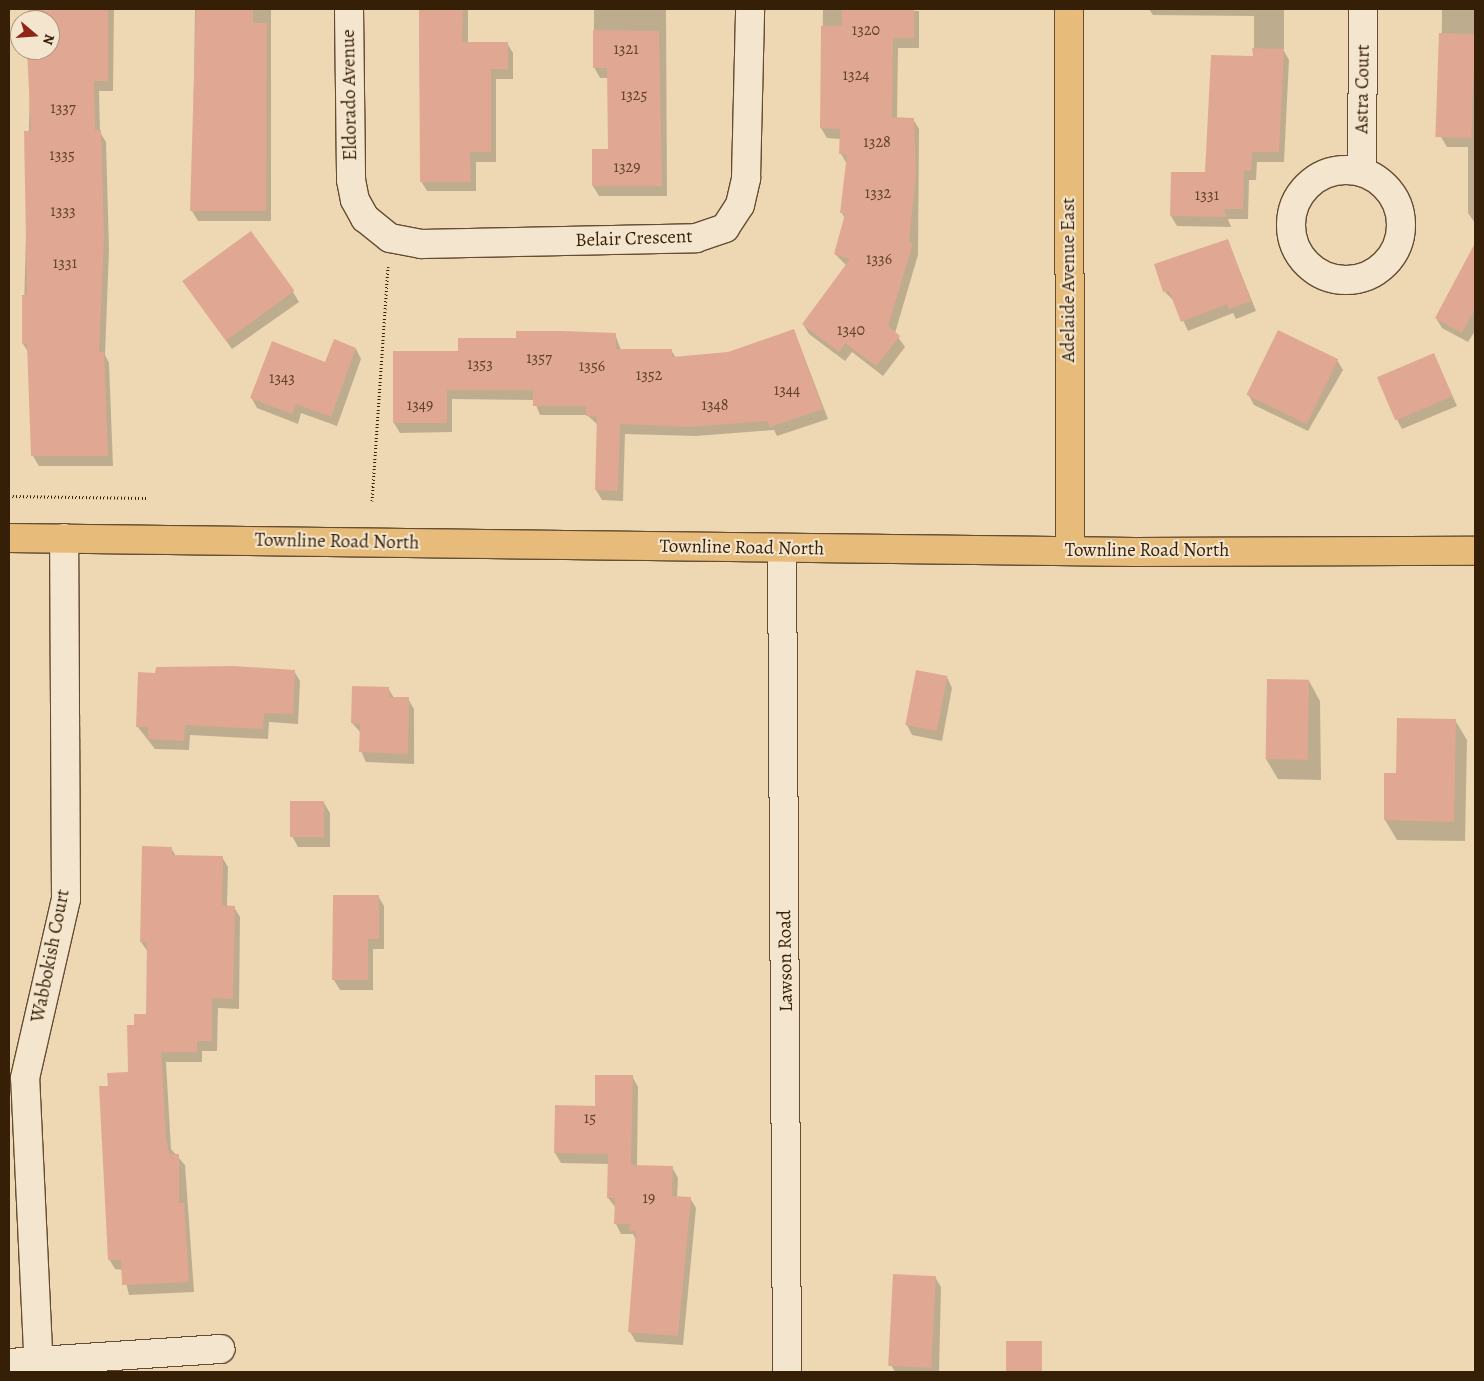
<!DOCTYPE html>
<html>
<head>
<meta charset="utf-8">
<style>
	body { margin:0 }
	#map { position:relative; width:1484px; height:1381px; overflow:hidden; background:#eed8b3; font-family:Alegreya,serif }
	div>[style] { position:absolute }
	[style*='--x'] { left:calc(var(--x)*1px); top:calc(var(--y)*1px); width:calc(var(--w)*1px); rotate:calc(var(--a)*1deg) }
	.shadow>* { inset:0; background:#0003; transform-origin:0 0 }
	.building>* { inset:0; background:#e0a893; transform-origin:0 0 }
	.path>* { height:3px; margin-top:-1.5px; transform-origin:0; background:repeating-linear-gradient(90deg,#361f07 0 1px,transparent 0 3.5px) }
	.roads { filter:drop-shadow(1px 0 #644d32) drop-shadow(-1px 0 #644d32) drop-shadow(0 1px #644d32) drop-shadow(0 -1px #644d32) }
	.minor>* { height:28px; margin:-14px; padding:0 14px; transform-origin:14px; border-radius:14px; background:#f4e6ce }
	.minor>.ring { margin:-14px; padding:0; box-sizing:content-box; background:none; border:28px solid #f4e6ce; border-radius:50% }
	.major>* { height:28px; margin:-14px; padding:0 14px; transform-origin:14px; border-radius:14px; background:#e7bc7a }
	span { translate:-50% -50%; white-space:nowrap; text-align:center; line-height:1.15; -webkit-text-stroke:4px #f4e6ce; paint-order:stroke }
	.number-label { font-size:16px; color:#60412a }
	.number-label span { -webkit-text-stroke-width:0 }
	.street-label { font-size:19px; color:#361f07 }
	.frame { position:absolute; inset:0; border:10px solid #361f07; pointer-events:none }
	.north { position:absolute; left:10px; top:10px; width:50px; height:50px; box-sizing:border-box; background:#f4e6ce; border:1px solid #a8967e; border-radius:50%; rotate:108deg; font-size:14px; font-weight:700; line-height:20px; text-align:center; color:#361f07 }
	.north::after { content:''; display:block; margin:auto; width:18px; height:22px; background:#8f2418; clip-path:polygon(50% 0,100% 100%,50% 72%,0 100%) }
</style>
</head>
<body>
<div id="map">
	<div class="shadow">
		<i style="clip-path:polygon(31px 9px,114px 9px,113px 91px,99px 91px,100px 132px,106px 142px,109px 250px,105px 355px,109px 363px,113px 466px,39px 466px,33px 456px,29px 353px,23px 344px,31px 50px,50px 50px,50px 20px,31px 20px)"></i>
		<i style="clip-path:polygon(195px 9px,271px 9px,271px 221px,198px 221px,192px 211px)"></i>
		<i style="clip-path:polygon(419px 9px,468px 9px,468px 43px,507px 43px,513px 53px,513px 79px,496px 79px,496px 162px,476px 162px,476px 191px,427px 191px,421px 181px)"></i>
		<i style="clip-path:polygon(578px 9px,666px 9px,667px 196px,599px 196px,593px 186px,609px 150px,608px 78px,600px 78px,594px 67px,594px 10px)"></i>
		<i style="clip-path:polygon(823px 9px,919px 11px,919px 48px,898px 48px,897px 119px,913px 119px,919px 129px,918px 255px,895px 333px,905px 347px,883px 376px,852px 352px,845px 361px,809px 334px,803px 324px,847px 266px,835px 254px,845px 219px,842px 213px,847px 164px,841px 154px,841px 139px,827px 138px,821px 128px)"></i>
		<i style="clip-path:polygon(1149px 9px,1284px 9px,1284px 51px,1289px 60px,1284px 162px,1257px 162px,1256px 180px,1249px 180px,1248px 219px,1228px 219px,1231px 227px,1177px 226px,1171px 216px,1206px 174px,1254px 57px,1254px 16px,1153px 15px)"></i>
		<i style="clip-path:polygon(1442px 9px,1475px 9px,1475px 223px,1468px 213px,1468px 147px,1447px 147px,1441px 137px)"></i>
		<i style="clip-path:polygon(1228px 241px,1256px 311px,1236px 319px,1233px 313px,1188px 331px,1174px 301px,1165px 292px)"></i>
		<i style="clip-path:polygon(1475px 246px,1475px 331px,1468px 342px,1442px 328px,1436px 318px)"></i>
		<i style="clip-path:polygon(293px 292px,299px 302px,232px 349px,192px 293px)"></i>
		<i style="clip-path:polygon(794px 330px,828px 419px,777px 436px,774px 430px,696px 436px,625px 434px,623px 501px,602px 500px,596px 490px,598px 425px,587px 415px,540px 415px,534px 400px,452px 399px,452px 432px,400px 433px,394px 423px,459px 352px,517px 340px,615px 334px,621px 350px,671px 350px,676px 358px,728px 354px)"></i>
		<i style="clip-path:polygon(356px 349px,361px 359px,337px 426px,301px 413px,298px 424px,257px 408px,251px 397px)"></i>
		<i style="clip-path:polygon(1434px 355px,1457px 406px,1402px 429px,1396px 418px)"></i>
		<i style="clip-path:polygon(1337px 360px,1343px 370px,1308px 431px,1254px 405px,1248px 394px)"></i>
		<i style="clip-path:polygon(294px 671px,300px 681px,298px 724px,269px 722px,268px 739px,190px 735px,189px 750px,155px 749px,137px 726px)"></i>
		<i style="clip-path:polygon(947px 677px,952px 688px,942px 741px,912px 735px,907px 725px)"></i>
		<i style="clip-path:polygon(1309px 681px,1320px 701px,1321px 780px,1278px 779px,1266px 759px)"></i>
		<i style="clip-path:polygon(388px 688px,394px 698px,408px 699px,414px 709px,414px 764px,366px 762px,361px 751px,361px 733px,352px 723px)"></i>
		<i style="clip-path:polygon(1455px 720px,1467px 740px,1465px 841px,1397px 840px,1385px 820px,1397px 774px)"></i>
		<i style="clip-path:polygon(324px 803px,330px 813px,330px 847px,298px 847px,292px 836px)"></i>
		<i style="clip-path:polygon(171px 848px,176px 856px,222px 857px,228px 867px,227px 907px,234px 907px,240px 917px,239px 1009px,218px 1008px,217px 1051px,202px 1051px,202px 1062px,166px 1062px,171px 1149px,185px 1165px,194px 1292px,129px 1295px,123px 1270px,115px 1269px,109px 1259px,109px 1087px,129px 1073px,136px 1026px,147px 1015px,148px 952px,141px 942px)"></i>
		<i style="clip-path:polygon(378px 896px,384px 906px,384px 949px,373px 949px,373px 990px,340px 990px,334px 980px)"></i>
		<i style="clip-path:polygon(632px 1076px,638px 1087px,637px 1166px,672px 1167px,678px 1178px,677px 1198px,690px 1198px,696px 1208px,683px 1345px,636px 1342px,630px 1332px,636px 1240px,633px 1234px,621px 1234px,616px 1224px,616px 1208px,608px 1198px,609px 1164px,561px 1163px,555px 1153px,596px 1107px)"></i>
		<i style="clip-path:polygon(935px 1277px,941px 1287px,939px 1372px,895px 1372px,891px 1365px)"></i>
		<i style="left:1007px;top:1342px;width:34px;height:30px"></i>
	</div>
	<div class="building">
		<i style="clip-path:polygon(29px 9px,108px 9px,108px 81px,94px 81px,95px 130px,101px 130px,104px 238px,99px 352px,104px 352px,108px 456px,31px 456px,27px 344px,22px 344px,22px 295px,27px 295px,24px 131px,31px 131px,27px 50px,50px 50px,50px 20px,29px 20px)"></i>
		<i style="clip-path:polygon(196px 9px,253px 9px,253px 23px,267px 23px,266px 211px,190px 211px)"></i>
		<i style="clip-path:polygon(419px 9px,463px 9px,462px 42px,508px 42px,508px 69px,491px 69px,491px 152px,470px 152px,471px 182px,420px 182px)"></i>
		<i style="clip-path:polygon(842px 9px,914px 9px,914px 38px,893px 38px,892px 117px,914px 118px,916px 174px,909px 242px,913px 243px,888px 326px,900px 336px,876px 366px,845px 343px,839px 352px,802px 324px,850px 259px,834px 254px,845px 214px,840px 213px,847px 154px,839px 154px,840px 129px,820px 128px,821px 26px,842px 26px)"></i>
		<i style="clip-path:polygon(593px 30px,659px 31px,662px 186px,592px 186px,592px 149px,608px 149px,607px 68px,593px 68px)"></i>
		<i style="left:1439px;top:33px;width:36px;height:104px;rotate:2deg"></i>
		<i style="clip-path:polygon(1252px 48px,1284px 49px,1279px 152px,1252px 152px,1251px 171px,1244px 170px,1243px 209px,1224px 209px,1226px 217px,1170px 216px,1171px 172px,1205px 172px,1211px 55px,1253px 56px)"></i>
		<i style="left:251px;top:231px;width:74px;height:85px;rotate:54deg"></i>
		<i style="clip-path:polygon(1228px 239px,1251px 301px,1229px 309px,1227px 304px,1181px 322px,1169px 291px,1163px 292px,1154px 264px)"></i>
		<i style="clip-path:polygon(1475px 243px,1475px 309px,1462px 333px,1435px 318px)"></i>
		<i style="clip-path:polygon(794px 329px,823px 409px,770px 427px,768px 421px,690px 427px,620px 424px,618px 491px,595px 490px,597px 416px,586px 416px,586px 406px,533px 406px,533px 390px,447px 390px,447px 423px,393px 423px,393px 351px,458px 351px,458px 338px,516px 338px,516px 331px,563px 331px,616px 333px,616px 349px,672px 349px,672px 357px,728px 352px)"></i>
		<i style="left:1278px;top:330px;width:67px;height:72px;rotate:26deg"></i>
		<i style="clip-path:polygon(334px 339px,356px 348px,331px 417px,296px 404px,292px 414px,250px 398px,272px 341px,325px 362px)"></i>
		<i style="left:1434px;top:353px;width:47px;height:62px;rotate:67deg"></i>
		<i style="clip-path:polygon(233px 666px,295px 670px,293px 714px,264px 713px,263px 729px,185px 725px,184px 741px,148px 739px,148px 727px,136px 727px,138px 672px,155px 673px,156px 667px)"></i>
		<i style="left:916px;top:670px;width:32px;height:56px;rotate:11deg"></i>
		<i style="left:1267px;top:679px;width:42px;height:80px;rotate:1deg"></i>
		<i style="clip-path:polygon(352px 686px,389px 687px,389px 697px,409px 697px,408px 754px,359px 752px,360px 724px,351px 723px)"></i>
		<i style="clip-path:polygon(1397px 718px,1456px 719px,1454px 822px,1384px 820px,1384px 773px,1396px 773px)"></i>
		<i style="left:290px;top:801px;width:34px;height:36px"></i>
		<i style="clip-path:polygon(142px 846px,172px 847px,172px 855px,223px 856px,222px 905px,235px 906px,233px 999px,212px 998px,212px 1041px,197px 1041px,197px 1052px,161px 1052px,166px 1138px,169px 1154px,179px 1154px,179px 1203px,184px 1203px,189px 1282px,122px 1285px,121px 1260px,108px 1260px,99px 1086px,108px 1086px,107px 1073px,128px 1072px,127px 1025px,134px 1025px,134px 1014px,146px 1014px,147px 942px,140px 942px)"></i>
		<i style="clip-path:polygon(333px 895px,379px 895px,379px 939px,368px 939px,368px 980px,332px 980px)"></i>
		<i style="clip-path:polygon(595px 1075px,633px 1075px,631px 1165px,673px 1166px,672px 1196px,691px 1197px,678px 1336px,628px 1332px,636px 1231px,629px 1231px,630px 1224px,614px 1224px,615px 1198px,607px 1198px,608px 1154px,554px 1153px,555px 1105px,595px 1106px)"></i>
		<i style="left:893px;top:1274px;width:43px;height:92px;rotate:3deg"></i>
		<i style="left:1006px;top:1341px;width:36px;height:31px"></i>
	</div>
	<div class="path">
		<i style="--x:9;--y:496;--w:139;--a:0.8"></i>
		<i style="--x:372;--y:501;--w:235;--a:-86.1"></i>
	</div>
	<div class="roads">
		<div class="minor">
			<i style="--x:349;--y:9;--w:171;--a:89.3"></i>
			<i style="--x:351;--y:180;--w:20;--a:79"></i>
			<i style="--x:355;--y:200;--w:21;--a:61"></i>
			<i style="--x:365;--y:218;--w:32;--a:39"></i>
			<i style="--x:390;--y:238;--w:32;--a:11"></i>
			<i style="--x:421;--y:244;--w:275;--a:-1.2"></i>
			<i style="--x:696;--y:238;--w:31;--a:-19"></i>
			<i style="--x:725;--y:228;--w:27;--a:-57"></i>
			<i style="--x:740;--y:205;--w:28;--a:-77"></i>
			<i style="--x:746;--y:178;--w:169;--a:-88.6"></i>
			<i style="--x:1362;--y:169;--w:160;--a:-89.6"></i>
			<i class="ring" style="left:1291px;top:170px;width:82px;height:82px"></i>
			<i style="--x:782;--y:549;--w:823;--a:89.65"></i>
			<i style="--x:9;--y:1363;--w:212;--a:-3.8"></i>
			<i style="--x:39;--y:1372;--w:294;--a:-92.7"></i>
			<i style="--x:25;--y:1078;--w:184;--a:-77.1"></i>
			<i style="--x:66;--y:899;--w:361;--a:-90.3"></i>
		</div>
		<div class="major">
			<i style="--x:1069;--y:9;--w:542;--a:89.89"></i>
			<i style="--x:9;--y:538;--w:1126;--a:0.71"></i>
			<i style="--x:1135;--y:552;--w:340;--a:-0.2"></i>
		</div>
	</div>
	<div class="number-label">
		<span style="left:866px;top:30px">1320</span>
		<span style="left:626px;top:49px">1321</span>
		<span style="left:856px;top:75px">1324</span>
		<span style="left:634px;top:95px">1325</span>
		<span style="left:63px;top:108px">1337</span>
		<span style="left:877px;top:142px">1328</span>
		<span style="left:62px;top:155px">1335</span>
		<span style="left:627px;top:167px">1329</span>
		<span style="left:878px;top:193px">1332</span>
		<span style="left:1207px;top:195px">1331</span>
		<span style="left:63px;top:211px">1333</span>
		<span style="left:879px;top:259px">1336</span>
		<span style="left:65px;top:263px">1331</span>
		<span style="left:851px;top:330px">1340</span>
		<span style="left:539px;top:358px">1357</span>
		<span style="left:480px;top:364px">1353</span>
		<span style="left:592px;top:366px">1356</span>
		<span style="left:649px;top:375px">1352</span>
		<span style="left:282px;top:378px">1343</span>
		<span style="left:787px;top:390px">1344</span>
		<span style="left:420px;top:405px">1349</span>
		<span style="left:715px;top:405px">1348</span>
		<span style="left:590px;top:1118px">15</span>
		<span style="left:649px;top:1198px">19</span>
	</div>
	<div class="street-label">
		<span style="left:1363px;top:89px;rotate:-89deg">Astra Court</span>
		<span style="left:350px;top:95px;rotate:-91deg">Eldorado Avenue</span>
		<span style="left:634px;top:239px;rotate:-2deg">Belair Crescent</span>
		<span style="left:1069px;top:280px;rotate:-90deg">Adelaide Avenue East</span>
		<span style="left:337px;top:542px;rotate:1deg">Townline Road North</span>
		<span style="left:742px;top:548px;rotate:1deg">Townline Road North</span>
		<span style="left:1147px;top:551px">Townline Road North</span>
		<span style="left:51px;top:956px;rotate:-79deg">Wabbokish Court</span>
		<span style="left:786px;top:961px;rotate:-91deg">Lawson Road</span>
	</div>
	<div class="frame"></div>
	<div class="north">N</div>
</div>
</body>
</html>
